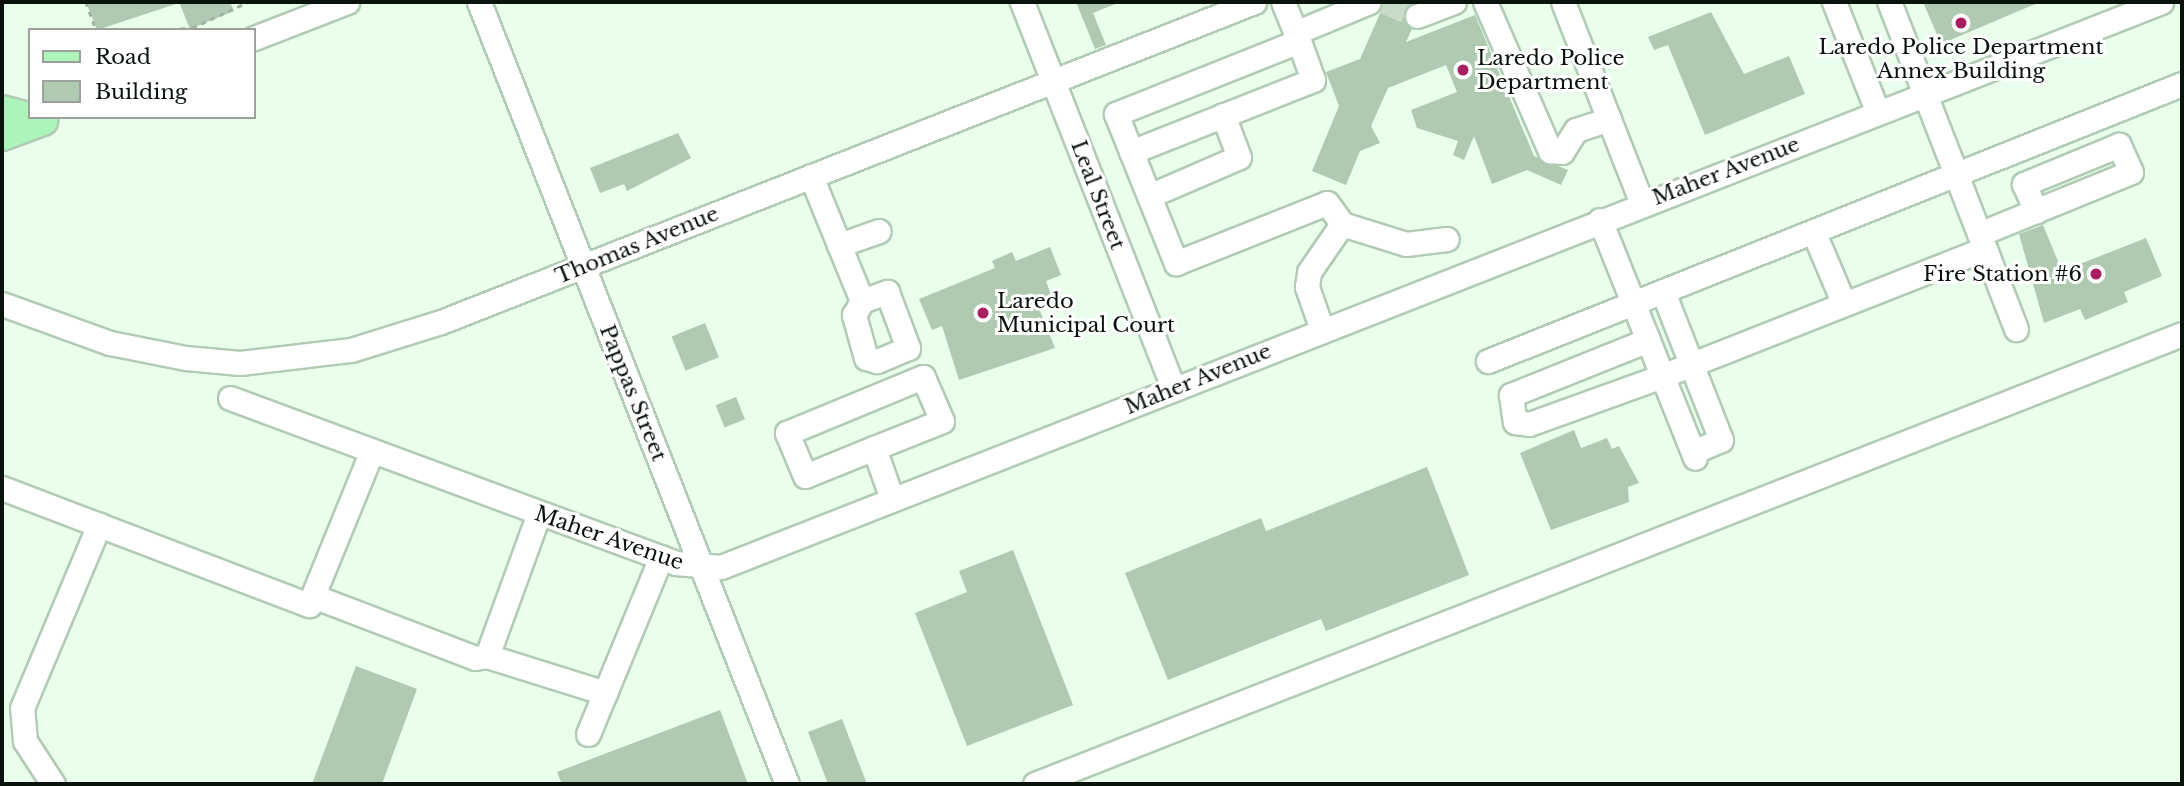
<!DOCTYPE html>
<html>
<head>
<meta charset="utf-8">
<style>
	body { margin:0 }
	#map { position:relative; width:2184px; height:786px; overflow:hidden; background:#e9feeb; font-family:"Libre Baskerville",serif }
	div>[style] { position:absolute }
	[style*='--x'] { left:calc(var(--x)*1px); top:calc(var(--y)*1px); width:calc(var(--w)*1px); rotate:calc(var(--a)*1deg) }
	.building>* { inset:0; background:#b0cab2; transform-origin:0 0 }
	.minor-tunnel>* { height:23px; margin-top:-11.5px; transform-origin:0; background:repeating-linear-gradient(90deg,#c8dbc9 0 23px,transparent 0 34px) }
	.path>* { height:2.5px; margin-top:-1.25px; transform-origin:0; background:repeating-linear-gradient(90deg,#a1b2a2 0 5px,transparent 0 10px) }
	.roads { filter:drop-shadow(2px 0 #b1cbb4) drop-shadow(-2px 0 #b1cbb4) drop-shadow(0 2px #b1cbb4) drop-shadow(0 -2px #b1cbb4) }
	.minor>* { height:23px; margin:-11.5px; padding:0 11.5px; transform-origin:11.5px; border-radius:11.5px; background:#fff }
	.major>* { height:28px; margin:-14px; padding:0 14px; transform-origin:14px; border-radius:14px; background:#acf4b9 }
	.dots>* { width:19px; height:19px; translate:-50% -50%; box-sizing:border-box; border:4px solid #fff; border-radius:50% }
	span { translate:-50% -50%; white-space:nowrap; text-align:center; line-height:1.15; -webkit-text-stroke:6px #fff; paint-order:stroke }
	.poi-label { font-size:21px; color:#0a130b }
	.left { translate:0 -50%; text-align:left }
	.right { translate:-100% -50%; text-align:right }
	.street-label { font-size:21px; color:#0a130b }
	.frame { position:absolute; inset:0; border:4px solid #0a130b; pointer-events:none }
	.legend { position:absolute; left:28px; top:28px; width:228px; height:91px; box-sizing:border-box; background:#fff; border:2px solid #9da19d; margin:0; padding:9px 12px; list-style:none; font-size:21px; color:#0a130b }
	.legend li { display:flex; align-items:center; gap:14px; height:35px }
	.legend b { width:35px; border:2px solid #9da19d }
</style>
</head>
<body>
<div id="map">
	<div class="building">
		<i style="clip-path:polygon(86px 2px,178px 2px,179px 3px,97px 30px)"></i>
		<i style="clip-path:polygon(179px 2px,230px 2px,234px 11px,190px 29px)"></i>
		<i style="clip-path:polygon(1076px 2px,1120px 2px,1093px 13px,1106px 45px,1095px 49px)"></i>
		<i style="clip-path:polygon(1385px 2px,1415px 2px,1403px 13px,1412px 29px,1406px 42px,1475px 15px,1534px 156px,1568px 170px,1561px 185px,1527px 170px,1492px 184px,1474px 136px,1464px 160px,1453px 155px,1458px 141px,1417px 128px,1411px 110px,1457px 92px,1446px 65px,1388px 88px,1371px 126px,1380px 143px,1360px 151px,1346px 185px,1312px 171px,1339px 106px,1326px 72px,1360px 59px)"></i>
		<i style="clip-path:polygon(1923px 2px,2040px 2px,1941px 44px)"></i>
		<i style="clip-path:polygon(1711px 12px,1744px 74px,1789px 56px,1805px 94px,1705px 135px,1668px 45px,1654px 50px,1648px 37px)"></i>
		<i style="clip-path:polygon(678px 133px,691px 158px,627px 191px,624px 184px,600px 193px,590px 168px)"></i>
		<i style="clip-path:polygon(2043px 225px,2062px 271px,2146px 238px,2162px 276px,2124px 292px,2128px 302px,2085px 320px,2080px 309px,2044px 323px,2019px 234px)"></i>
		<i style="clip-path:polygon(1050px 247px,1061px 275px,1046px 281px,1051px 295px,1036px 301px,1055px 348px,959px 380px,942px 326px,932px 330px,919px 299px,995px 268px,992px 261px,1012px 252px,1016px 261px)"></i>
		<i style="left:705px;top:323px;width:37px;height:36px;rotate:68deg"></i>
		<i style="left:736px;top:397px;width:24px;height:22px;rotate:68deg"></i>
		<i style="clip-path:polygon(1574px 430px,1581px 448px,1607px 438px,1612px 449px,1619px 446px,1639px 483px,1628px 487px,1629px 502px,1551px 530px,1520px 453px)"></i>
		<i style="clip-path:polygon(1427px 467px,1469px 575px,1326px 631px,1321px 619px,1168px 680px,1125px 573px,1261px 518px,1266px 531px)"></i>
		<i style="clip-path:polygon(1013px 550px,1073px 705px,967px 746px,915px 613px,967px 592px,959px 571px)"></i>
		<i style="clip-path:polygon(356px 666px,417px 689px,382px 784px,312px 784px)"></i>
		<i style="clip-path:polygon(720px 710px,748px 784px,562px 784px,557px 772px)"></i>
		<i style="clip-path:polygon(842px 719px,867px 784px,828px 784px,808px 732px)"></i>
	</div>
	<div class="minor-tunnel">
		<i style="--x:1385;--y:2;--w:35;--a:24"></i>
	</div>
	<div class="path">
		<i style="--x:86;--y:2;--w:30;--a:70"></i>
		<i style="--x:160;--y:30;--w:32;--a:-4"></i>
		<i style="--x:192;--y:28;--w:62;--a:-24.9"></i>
	</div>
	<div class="roads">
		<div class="minor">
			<i style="--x:479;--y:2;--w:840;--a:68.5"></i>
			<i style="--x:1022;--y:2;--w:416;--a:68.6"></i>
			<i style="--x:1283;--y:2;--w:42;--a:67.7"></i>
			<i style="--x:1299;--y:41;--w:197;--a:158.3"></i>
			<i style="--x:1116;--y:114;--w:161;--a:68.1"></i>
			<i style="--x:1176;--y:263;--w:162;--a:-21.7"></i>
			<i style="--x:1327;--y:203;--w:26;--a:54"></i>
			<i style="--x:1485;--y:2;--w:163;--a:66.4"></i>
			<i style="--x:1550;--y:151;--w:12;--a:5"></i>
			<i style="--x:1562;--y:152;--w:26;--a:-58"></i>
			<i style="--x:1576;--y:130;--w:35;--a:-18"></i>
			<i style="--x:1563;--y:2;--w:217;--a:68.6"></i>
			<i style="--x:1834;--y:2;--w:119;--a:68.4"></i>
			<i style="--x:1417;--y:16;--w:40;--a:-21"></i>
			<i style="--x:1295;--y:33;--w:80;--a:-22.7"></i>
			<i style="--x:254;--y:38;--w:100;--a:-21.2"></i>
			<i style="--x:1131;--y:152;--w:196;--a:-21.6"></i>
			<i style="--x:1313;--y:80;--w:41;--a:-109.7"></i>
			<i style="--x:811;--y:176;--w:135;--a:67.8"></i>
			<i style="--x:1149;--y:196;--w:98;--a:-23.4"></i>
			<i style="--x:1239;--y:157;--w:45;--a:-110.9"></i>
			<i style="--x:1600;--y:220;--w:256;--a:68.2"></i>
			<i style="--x:1814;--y:233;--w:77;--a:67.1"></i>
			<i style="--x:1979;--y:234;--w:164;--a:-22.2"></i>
			<i style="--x:2131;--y:172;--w:30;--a:-114"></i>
			<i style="--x:2119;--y:145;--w:103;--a:157.7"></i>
			<i style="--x:2024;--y:184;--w:30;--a:66"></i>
			<i style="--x:839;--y:245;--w:42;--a:-19.3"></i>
			<i style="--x:1985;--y:249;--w:86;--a:68.8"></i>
			<i style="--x:887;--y:292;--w:60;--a:69.4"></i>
			<i style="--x:908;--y:348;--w:34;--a:157"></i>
			<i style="--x:877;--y:361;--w:11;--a:-165"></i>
			<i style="--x:866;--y:358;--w:45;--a:-105.6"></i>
			<i style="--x:854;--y:315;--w:16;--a:-60"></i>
			<i style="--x:862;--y:301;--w:27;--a:-20"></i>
			<i style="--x:1663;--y:292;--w:159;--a:68.6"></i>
			<i style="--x:1721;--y:440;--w:30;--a:157"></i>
			<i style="--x:2;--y:304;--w:115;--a:19.9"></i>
			<i style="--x:110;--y:343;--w:77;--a:11.2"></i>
			<i style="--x:186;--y:358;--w:54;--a:5.3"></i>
			<i style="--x:240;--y:363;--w:112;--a:-6.7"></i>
			<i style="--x:351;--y:350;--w:94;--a:-17.3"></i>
			<i style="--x:441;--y:322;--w:874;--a:-21.48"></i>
			<i style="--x:1322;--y:330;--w:46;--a:-109.2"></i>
			<i style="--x:1307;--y:287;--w:15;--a:-82"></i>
			<i style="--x:1309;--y:272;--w:58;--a:-55.5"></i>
			<i style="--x:1342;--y:224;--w:67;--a:17.4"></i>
			<i style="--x:1406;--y:244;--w:41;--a:-7"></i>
			<i style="--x:1648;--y:340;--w:148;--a:158.1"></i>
			<i style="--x:1511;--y:395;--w:27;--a:82"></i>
			<i style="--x:1515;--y:422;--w:14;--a:8"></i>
			<i style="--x:1529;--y:424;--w:141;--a:-19.8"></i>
			<i style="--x:1662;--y:376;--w:347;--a:-21.5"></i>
			<i style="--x:1985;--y:249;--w:265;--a:-111.2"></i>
			<i style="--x:1488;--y:361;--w:747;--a:-21.76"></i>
			<i style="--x:230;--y:398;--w:476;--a:20.3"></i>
			<i style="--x:676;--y:563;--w:45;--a:5.1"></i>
			<i style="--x:721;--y:567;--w:1547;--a:-21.42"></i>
			<i style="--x:874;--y:448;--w:74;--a:157.9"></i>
			<i style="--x:805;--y:476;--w:47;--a:-112.7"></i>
			<i style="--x:787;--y:433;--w:147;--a:-22.4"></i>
			<i style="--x:923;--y:377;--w:48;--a:66.6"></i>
			<i style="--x:942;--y:421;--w:73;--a:158.3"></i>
			<i style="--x:874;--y:448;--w:54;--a:70.6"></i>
			<i style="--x:2;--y:488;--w:329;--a:20.9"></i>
			<i style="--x:309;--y:605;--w:166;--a:-67.8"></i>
			<i style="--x:313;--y:596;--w:173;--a:20.9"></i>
			<i style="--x:475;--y:658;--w:12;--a:-9"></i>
			<i style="--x:487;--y:656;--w:152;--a:-70"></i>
			<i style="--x:487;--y:656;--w:124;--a:17.4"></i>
			<i style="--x:605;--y:693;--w:147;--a:-67.6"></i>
			<i style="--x:588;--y:734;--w:44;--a:-67.5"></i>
			<i style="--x:53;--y:784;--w:51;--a:-123.1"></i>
			<i style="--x:25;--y:741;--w:33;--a:-95"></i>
			<i style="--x:22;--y:708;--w:199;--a:-67.2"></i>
			<i style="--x:1035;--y:784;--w:1232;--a:-21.42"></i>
		</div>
		<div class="major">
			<i style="--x:2;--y:110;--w:42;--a:15"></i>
			<i style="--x:2;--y:136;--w:44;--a:-20.1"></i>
		</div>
	</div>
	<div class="dots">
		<i style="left:1961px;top:23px;background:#a91e61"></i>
		<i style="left:1463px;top:70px;background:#a91e61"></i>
		<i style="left:2096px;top:274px;background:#a91e61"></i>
		<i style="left:983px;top:313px;background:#a91e61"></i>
	</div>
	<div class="poi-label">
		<span style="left:1961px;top:59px">Laredo Police Department<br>Annex Building</span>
		<span class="left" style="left:1477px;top:70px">Laredo Police<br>Department</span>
		<span class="right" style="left:2082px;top:274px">Fire Station #6</span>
		<span class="left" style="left:997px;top:313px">Laredo<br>Municipal Court</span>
	</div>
	<div class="street-label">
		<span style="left:1726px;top:171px;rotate:-21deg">Maher Avenue</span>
		<span style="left:1098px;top:195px;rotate:69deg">Leal Street</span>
		<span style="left:637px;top:245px;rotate:-22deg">Thomas Avenue</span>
		<span style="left:1198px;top:379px;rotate:-22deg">Maher Avenue</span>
		<span style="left:633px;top:393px;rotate:68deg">Pappas Street</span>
		<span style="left:609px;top:538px;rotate:19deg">Maher Avenue</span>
	</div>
	<div class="frame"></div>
	<ul class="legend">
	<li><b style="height:9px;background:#acf4b9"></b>Road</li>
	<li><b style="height:19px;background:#b0cab2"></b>Building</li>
	</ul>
</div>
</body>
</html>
